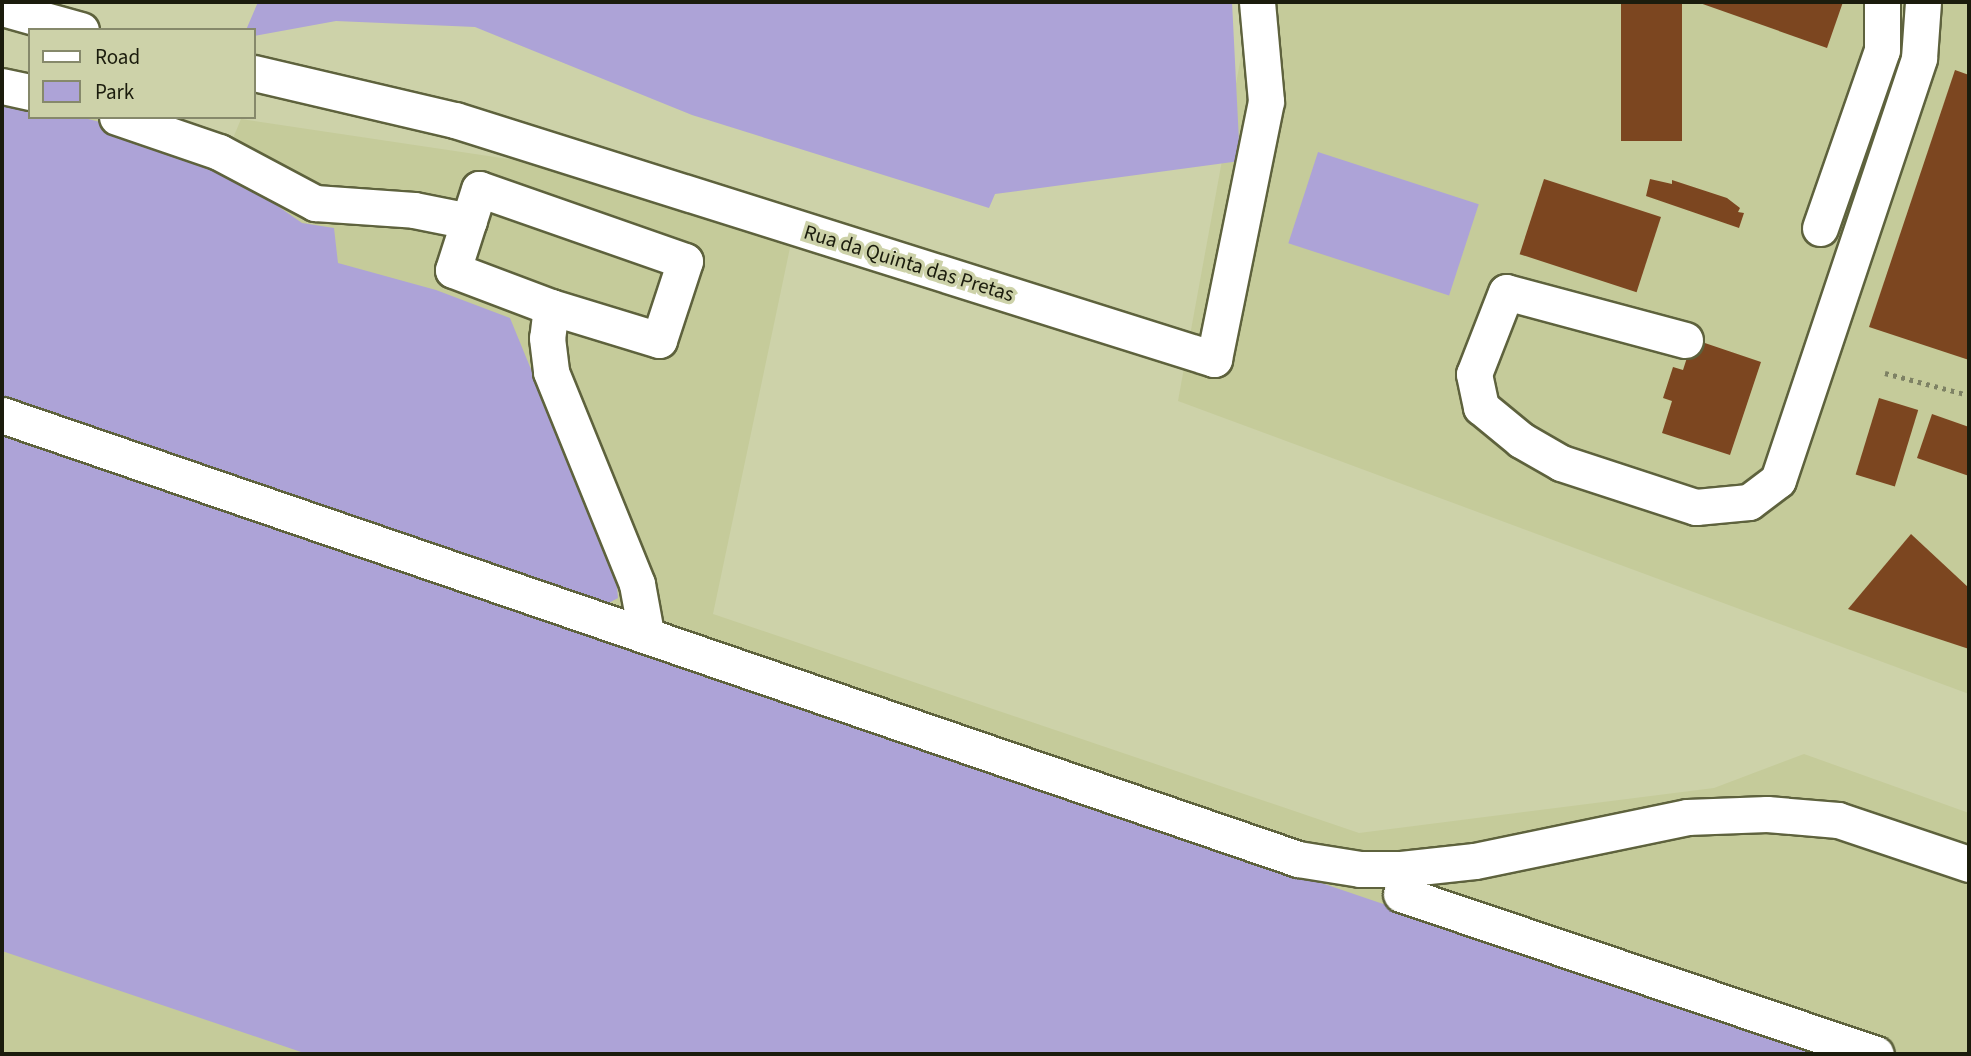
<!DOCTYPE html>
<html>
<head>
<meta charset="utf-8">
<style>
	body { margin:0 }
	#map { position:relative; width:1971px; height:1056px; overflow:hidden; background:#cdd2a9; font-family:"Source Sans 3",sans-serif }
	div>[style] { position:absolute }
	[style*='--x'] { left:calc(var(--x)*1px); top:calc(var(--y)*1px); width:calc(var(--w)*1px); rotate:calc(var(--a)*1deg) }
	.built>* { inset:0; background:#c5cb9a }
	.green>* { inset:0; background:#ada3d7; transform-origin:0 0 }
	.building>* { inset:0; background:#7c4620; transform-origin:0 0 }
	.path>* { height:4.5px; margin-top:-2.25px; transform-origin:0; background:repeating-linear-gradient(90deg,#7e8264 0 3.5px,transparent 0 8.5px) }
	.roads { filter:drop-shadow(2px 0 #5e623d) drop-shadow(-2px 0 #5e623d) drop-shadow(0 2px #5e623d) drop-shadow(0 -2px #5e623d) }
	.minor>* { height:35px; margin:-17.5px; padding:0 17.5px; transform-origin:17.5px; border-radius:17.5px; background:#fff }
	span { translate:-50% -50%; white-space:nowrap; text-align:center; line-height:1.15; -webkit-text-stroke:7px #cdd2a9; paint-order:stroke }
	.street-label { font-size:21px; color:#1b1c0d }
	.frame { position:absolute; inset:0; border:4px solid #1b1c0d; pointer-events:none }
	.legend { position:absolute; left:28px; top:28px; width:228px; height:91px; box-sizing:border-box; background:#cdd2a9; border:2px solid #86896b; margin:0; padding:9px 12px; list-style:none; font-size:21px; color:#1b1c0d }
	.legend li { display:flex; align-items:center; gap:14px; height:35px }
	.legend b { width:35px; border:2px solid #86896b }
</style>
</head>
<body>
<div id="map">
	<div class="built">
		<i style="clip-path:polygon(1251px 2px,1969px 2px,1969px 694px,1178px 401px)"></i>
		<i style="clip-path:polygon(2px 79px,30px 117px,140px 117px,231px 143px,241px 119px,542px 164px,791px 243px,713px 614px,1359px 833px,1714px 788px,1804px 754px,1969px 813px,1969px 1054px,2px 1054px)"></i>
	</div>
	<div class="green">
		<i style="clip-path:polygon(258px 2px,1232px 2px,1240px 161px,995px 194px,989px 208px,692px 115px,475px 27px,336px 21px,254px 36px,254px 30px,246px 30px)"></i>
		<i style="clip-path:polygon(2px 99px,30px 105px,30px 117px,80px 117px,108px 124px,222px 167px,302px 223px,334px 228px,338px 263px,436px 290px,510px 318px,616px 577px,618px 598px,605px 605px,2px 403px)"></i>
		<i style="left:1318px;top:152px;width:169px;height:96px;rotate:18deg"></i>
		<i style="clip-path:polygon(2px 434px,1824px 1054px,307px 1054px,2px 951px)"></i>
	</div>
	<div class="building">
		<i style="left:1621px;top:2px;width:61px;height:139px"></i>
		<i style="clip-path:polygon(1697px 2px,1843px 2px,1827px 48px)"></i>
		<i style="clip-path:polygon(1955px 70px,1969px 75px,1969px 360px,1869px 327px)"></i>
		<i style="left:1544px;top:179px;width:123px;height:79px;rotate:18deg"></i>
		<i style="clip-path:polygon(1650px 179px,1672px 184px,1672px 180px,1727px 198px,1740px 208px,1738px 212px,1744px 213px,1739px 228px,1646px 196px)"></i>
		<i style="clip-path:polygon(1693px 339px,1761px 362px,1730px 455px,1662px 433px,1672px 401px,1663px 398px,1673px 367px,1683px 370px)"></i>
		<i style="left:1879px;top:398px;width:41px;height:80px;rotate:17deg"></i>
		<i style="clip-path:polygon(1932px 414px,1969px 427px,1969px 476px,1917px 458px)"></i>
		<i style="clip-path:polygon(1911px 534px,1969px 588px,1969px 649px,1848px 609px)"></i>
	</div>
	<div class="path">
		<i style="--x:1885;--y:373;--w:87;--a:14.7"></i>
	</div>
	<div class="roads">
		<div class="minor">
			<i style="--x:2;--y:8;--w:82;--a:15.6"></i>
			<i style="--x:254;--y:73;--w:206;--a:13.2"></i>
			<i style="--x:455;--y:120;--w:796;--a:17.48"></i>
			<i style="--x:1214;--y:359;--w:263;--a:-78.6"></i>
			<i style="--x:1266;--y:101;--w:99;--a:-95.2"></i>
			<i style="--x:2;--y:86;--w:29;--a:12"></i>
			<i style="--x:117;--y:117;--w:108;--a:18.9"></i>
			<i style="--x:219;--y:152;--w:109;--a:28"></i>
			<i style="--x:315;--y:203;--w:99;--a:4"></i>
			<i style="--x:414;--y:210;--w:56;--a:11.3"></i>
			<i style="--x:1820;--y:228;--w:188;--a:-70.8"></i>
			<i style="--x:1882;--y:50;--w:48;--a:-90"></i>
			<i style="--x:551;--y:307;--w:113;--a:17"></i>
			<i style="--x:659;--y:340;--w:83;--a:-71.8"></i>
			<i style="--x:685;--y:261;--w:218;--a:-160.7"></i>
			<i style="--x:479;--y:189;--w:85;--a:107.8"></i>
			<i style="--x:453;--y:270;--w:105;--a:20.7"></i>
			<i style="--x:551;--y:307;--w:31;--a:97"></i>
			<i style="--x:547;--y:338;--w:34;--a:83"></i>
			<i style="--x:551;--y:372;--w:229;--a:67.9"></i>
			<i style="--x:637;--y:584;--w:50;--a:79.6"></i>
			<i style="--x:1685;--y:340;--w:185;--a:-165"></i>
			<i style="--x:1506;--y:292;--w:88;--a:111.3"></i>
			<i style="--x:1474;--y:374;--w:34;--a:78"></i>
			<i style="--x:1481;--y:407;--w:52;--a:39.5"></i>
			<i style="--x:1521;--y:440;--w:46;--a:29.9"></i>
			<i style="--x:1561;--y:463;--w:142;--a:18.1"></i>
			<i style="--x:1696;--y:507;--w:53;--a:-5.4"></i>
			<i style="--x:1749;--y:502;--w:36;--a:-37"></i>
			<i style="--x:1778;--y:480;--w:445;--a:-71.5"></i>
			<i style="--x:1919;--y:58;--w:56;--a:-85.9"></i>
			<i style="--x:2;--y:415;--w:1370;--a:18.91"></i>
			<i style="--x:1298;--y:859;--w:63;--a:9.2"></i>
			<i style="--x:1360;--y:869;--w:41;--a:0"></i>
			<i style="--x:1401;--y:869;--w:74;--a:-6.2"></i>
			<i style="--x:1475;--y:861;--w:217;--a:-11.7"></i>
			<i style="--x:1687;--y:817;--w:80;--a:-2.1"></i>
			<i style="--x:1767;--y:814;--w:71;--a:4.8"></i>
			<i style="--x:1838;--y:820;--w:138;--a:18.6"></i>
			<i style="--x:1401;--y:894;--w:501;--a:18.62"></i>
		</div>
	</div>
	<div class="street-label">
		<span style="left:909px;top:263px;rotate:17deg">Rua da Quinta das Pretas</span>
	</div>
	<div class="frame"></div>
	<ul class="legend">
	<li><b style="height:9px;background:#fff"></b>Road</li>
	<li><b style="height:19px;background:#ada3d7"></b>Park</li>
	</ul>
</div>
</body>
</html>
